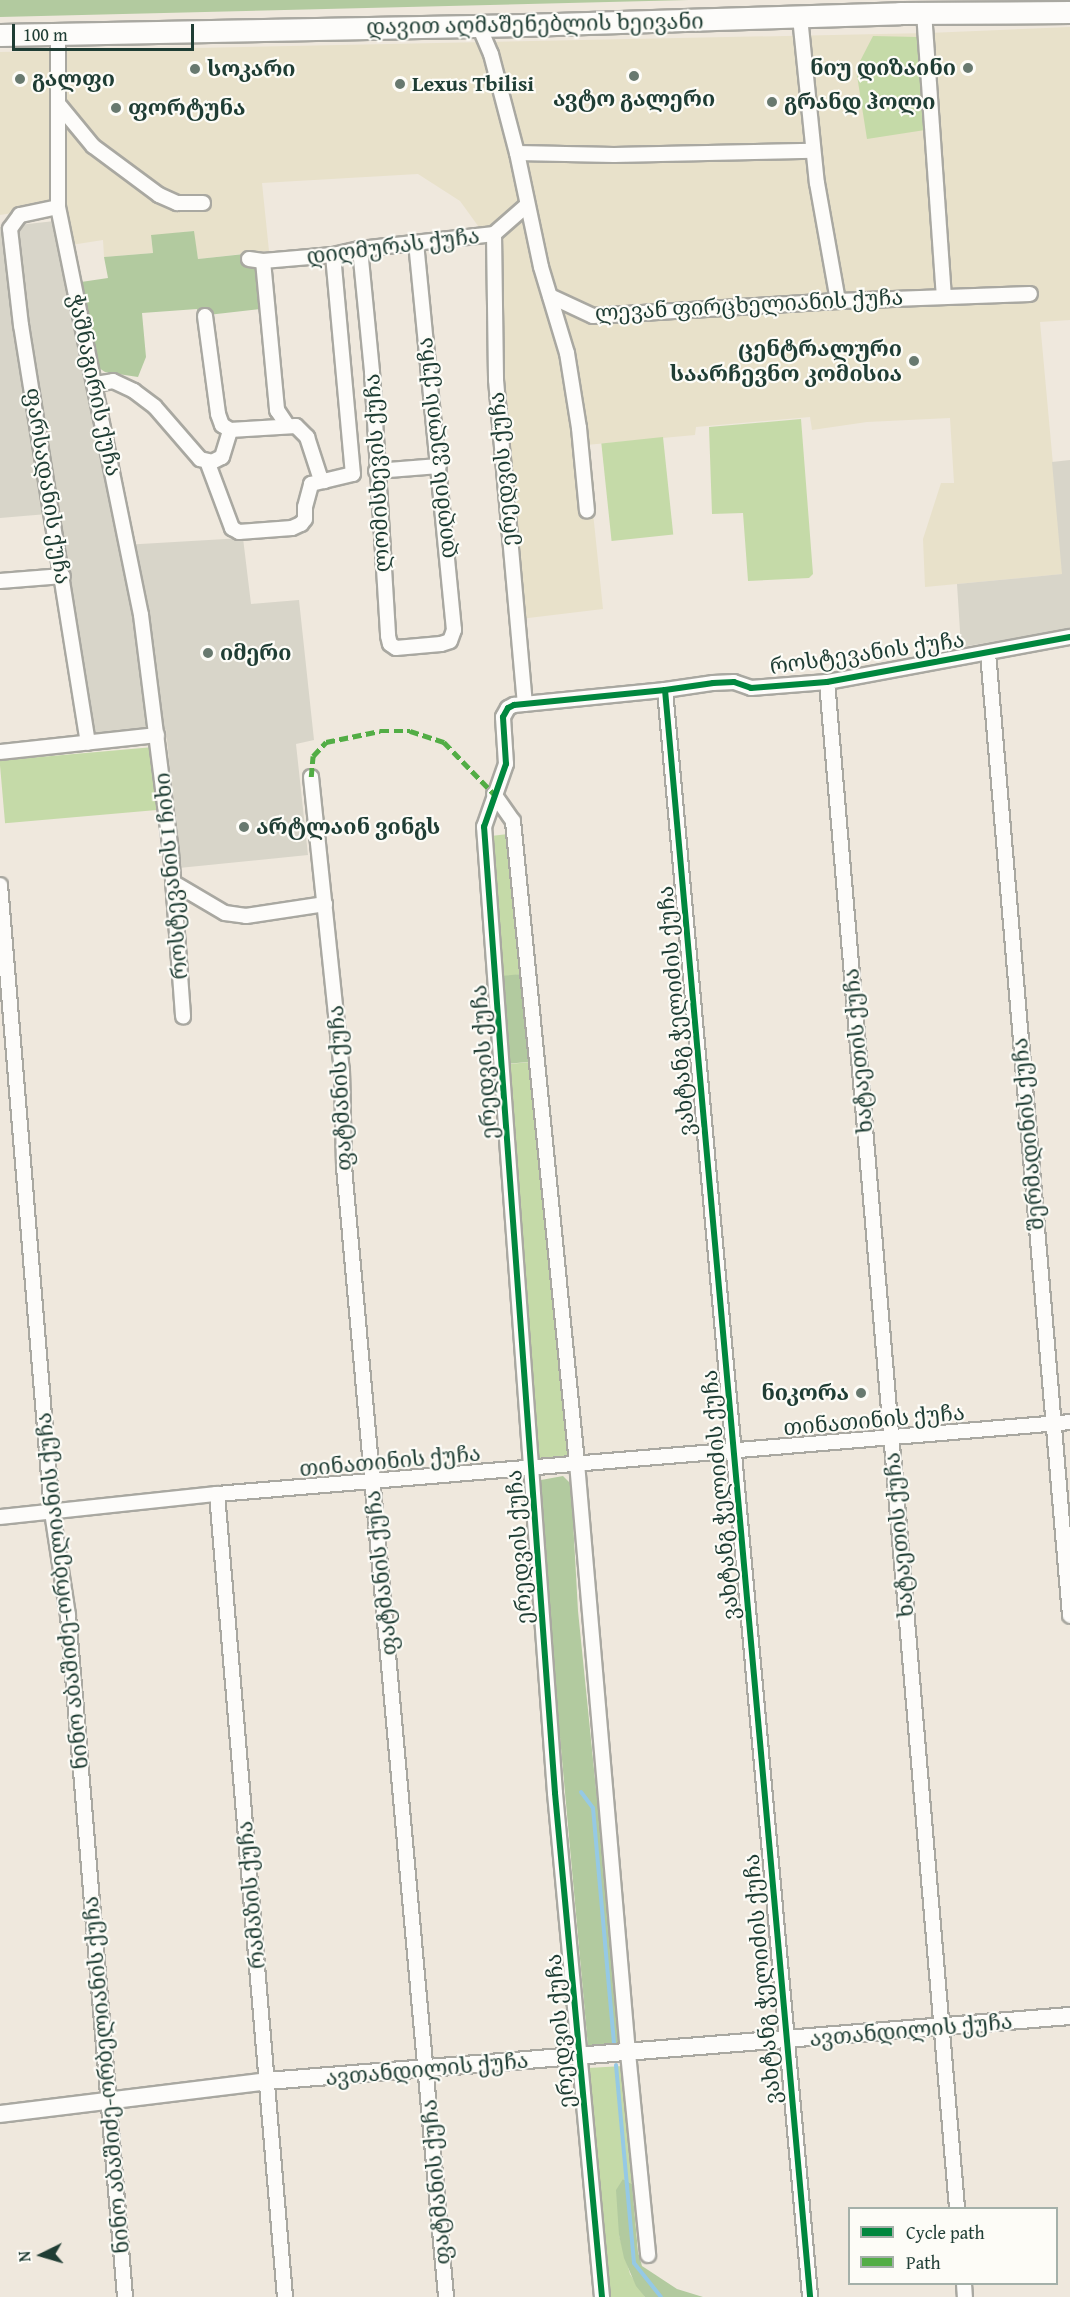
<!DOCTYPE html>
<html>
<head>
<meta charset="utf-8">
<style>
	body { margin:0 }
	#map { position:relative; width:1070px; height:2297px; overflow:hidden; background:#efe8dd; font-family:"Gentium Book Plus","Noto Serif Georgian",serif }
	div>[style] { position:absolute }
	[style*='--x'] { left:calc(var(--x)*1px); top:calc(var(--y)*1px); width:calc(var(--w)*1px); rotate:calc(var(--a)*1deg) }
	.built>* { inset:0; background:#e8e1ca }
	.industrial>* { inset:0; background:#d8d5c9 }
	.green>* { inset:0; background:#c5daa8; transform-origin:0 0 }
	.forest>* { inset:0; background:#b2ca9f; transform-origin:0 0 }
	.stream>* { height:4px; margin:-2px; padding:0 2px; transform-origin:2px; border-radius:2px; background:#95c9e5 }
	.roads { filter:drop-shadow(2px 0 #a9a8a1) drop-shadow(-2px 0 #a9a8a1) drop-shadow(0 2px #a9a8a1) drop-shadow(0 -2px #a9a8a1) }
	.minor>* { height:14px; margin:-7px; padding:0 7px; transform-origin:7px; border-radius:7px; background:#fdfcfa }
	.tertiary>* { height:16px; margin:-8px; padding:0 8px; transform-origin:8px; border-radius:8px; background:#fdfcfa }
	.trunk>* { height:21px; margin:-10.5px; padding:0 10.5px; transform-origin:10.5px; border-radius:10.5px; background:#fdfcfa }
	.quiet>* { height:4.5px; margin-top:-2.25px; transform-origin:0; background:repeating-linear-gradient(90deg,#52ad45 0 9px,transparent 0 13.5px) }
	.cycleway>* { height:6px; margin:-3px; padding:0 3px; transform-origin:3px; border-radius:3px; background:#00873e }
	.dots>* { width:16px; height:16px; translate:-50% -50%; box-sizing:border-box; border:3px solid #fdfcf7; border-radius:50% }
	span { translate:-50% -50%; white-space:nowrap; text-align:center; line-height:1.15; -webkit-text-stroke:4.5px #fdfcf7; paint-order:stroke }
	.street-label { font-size:22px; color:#1f3d34 }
	.poi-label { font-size:22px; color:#1f3d34; font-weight:700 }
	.right { translate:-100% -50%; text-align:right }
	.left { translate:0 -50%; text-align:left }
	.legend { position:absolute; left:848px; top:2207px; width:210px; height:78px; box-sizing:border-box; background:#fdfcf7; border:2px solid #a4b0a9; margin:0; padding:8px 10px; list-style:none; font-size:18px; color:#1f3d34 }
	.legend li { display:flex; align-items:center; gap:12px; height:30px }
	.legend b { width:30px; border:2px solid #a4b0a9 }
	.north { position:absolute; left:12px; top:2225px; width:60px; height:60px; -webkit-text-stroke:4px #fdfcf7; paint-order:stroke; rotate:265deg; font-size:16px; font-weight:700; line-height:24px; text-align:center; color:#1f3d34 }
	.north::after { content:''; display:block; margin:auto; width:21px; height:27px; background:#1f3d34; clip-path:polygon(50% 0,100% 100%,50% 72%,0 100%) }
	.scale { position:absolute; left:12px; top:24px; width:182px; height:27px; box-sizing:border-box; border:3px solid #1f3d34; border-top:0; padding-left:8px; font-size:18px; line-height:21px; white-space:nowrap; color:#1f3d34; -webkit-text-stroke:4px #fdfcf7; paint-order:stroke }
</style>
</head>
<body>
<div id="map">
	<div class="built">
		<i style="clip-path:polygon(1070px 27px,1070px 320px,1040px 322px,1063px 574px,925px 587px,923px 539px,941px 483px,954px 483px,950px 418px,867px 422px,812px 430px,810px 417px,696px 427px,695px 435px,586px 445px,603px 609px,520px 619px,500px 378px,494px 226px,481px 230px,460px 201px,418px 174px,262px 183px,269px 251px,198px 259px,193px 231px,151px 236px,153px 253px,104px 257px,103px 240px,71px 245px,64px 205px,0 215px,0 52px,928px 33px)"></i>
	</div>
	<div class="industrial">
		<i style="clip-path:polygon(55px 221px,123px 545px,243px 538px,251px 604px,299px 600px,314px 740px,296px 744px,308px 855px,179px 868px,166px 729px,94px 736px,59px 513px,0 518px,0 227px)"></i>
		<i style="clip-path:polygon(1070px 460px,1070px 629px,961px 647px,957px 584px,1062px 574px,1052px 462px)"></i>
	</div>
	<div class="green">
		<i style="clip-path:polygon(873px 36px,918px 37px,925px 130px,867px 139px,856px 69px)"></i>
		<i style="clip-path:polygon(801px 419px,813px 574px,809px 578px,748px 581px,743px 513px,712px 514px,709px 427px)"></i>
		<i style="left:663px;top:437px;width:98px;height:62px;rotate:84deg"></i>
		<i style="left:154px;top:747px;width:63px;height:155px;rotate:85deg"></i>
		<i style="clip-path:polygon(508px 834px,523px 974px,500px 977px,491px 836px)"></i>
		<i style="clip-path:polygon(531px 1062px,570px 1455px,565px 1459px,539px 1461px,529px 1379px,509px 1064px)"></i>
		<i style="clip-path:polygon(623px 2066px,632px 2184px,623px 2179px,619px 2235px,630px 2274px,645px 2297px,608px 2297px,588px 2068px)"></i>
	</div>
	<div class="forest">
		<i style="clip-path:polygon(0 0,689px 0,0 17px)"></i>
		<i style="clip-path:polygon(194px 231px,198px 259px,254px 253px,260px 309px,199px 316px,197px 309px,142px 313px,146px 357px,138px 377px,105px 372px,99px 368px,81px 282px,108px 278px,104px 257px,153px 253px,151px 235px)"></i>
		<i style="left:523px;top:974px;width:88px;height:23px;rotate:85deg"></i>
		<i style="clip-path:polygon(563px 1476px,571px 1484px,578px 1611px,622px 2046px,588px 2047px,539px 1505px,541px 1480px)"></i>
		<i style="clip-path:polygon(623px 2179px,632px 2184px,638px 2252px,642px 2266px,677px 2289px,703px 2297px,645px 2297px,636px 2286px,624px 2258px,619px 2235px,616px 2190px)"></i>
	</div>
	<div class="stream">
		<i style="--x:581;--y:1792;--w:20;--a:53"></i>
		<i style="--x:593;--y:1808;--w:236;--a:84.9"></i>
		<i style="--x:616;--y:2065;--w:199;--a:84.8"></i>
		<i style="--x:634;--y:2263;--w:43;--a:51.5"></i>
	</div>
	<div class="roads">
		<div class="minor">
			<i style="--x:924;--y:12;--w:284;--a:86"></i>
			<i style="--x:800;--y:17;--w:167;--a:84.2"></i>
			<i style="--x:817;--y:183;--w:120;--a:79.9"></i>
			<i style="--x:479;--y:26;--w:30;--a:67"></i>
			<i style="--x:491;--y:54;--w:102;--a:75.3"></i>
			<i style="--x:517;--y:153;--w:116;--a:78.1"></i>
			<i style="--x:541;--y:267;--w:90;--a:73.2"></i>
			<i style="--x:567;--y:353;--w:76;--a:80.9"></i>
			<i style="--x:579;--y:428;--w:83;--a:84.5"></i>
			<i style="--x:58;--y:34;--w:173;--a:90"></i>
			<i style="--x:58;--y:207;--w:416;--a:78.5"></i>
			<i style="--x:141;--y:615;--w:239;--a:82.8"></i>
			<i style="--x:171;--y:852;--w:165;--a:85.8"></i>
			<i style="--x:60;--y:106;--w:52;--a:50.5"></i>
			<i style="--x:93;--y:146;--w:82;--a:36.6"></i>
			<i style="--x:159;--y:195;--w:20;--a:24"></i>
			<i style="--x:177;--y:203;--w:26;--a:0"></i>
			<i style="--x:517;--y:153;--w:97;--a:1.2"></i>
			<i style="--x:614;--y:155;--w:199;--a:-1.2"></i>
			<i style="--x:58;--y:207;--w:39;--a:168"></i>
			<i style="--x:20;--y:215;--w:17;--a:126"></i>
			<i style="--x:10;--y:229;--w:97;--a:83.5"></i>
			<i style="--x:21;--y:325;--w:423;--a:80.9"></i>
			<i style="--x:494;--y:234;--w:146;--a:89.2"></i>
			<i style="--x:496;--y:380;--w:325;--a:84.9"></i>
			<i style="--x:360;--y:249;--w:124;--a:84.4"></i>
			<i style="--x:372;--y:372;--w:264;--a:86.5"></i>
			<i style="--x:388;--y:636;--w:8;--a:76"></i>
			<i style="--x:390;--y:644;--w:7;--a:34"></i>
			<i style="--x:396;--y:648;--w:45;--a:-5.1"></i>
			<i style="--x:441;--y:644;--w:9;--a:-18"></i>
			<i style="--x:450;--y:641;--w:12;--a:-70"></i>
			<i style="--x:454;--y:630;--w:388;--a:-95.6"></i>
			<i style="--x:333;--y:255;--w:220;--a:84.8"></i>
			<i style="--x:249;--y:259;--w:14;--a:8"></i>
			<i style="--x:263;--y:261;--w:70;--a:-4.9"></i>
			<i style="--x:333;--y:255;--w:28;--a:-13"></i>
			<i style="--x:360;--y:249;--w:135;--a:-6.4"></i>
			<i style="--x:494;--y:234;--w:44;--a:-41.3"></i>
			<i style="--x:263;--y:261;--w:150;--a:84.6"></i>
			<i style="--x:277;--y:410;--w:18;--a:56"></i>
			<i style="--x:550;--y:296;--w:47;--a:24.9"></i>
			<i style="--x:593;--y:316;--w:245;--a:-3.5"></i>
			<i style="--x:838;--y:301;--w:192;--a:-2.1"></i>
			<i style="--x:205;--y:316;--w:99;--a:82.4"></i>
			<i style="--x:218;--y:414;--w:12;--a:70"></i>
			<i style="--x:222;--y:425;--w:9;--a:32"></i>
			<i style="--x:96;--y:384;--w:17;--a:-10"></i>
			<i style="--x:113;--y:381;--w:23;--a:25"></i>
			<i style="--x:134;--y:391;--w:26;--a:37"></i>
			<i style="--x:155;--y:407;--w:69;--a:49.1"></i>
			<i style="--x:200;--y:459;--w:12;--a:14"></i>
			<i style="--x:212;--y:462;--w:11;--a:-27"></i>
			<i style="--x:222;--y:457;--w:28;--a:-73"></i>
			<i style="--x:230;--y:430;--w:66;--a:-3.5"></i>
			<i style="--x:296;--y:426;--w:16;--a:45"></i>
			<i style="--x:307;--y:437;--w:42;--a:72"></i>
			<i style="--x:320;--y:477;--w:6;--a:45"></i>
			<i style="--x:207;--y:461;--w:72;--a:69.5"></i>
			<i style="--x:232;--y:528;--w:8;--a:30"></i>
			<i style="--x:239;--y:532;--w:53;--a:-4.3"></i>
			<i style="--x:292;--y:528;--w:10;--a:-24"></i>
			<i style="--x:301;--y:524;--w:6;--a:-51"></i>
			<i style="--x:305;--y:519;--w:12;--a:-90"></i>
			<i style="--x:305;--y:507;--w:24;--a:-75"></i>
			<i style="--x:311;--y:484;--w:43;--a:-13.4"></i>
			<i style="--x:376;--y:471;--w:63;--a:-4.5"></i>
			<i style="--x:0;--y:581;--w:63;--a:-4.5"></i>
			<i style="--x:988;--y:653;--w:966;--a:85.13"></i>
			<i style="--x:827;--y:682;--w:1532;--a:85.13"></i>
			<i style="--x:665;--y:690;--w:1614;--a:84.84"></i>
			<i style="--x:0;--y:752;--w:158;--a:-6.2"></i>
			<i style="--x:311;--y:777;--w:295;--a:84"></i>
			<i style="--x:342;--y:1070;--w:97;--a:88.8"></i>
			<i style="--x:344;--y:1167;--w:1135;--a:84.84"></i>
			<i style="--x:494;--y:794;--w:33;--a:55"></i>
			<i style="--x:513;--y:821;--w:645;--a:84.31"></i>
			<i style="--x:577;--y:1463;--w:592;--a:85.06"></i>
			<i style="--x:628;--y:2053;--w:203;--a:84.3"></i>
			<i style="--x:174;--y:883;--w:59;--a:30.5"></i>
			<i style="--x:225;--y:913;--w:21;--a:8"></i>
			<i style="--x:246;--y:916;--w:80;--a:-8.6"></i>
			<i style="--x:0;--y:885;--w:629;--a:85.26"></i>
			<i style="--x:52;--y:1512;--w:104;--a:81.2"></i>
			<i style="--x:68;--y:1615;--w:684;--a:85.22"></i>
			<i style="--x:217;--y:1494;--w:806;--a:85.16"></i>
			<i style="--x:0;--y:1517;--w:218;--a:-6.1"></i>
			<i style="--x:217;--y:1494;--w:856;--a:-4.82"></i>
			<i style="--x:964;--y:2284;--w:13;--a:86"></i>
			<i style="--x:602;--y:2297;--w:506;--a:-95.33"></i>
			<i style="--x:555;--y:1793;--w:969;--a:-94.2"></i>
			<i style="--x:484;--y:827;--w:67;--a:-70.8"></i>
			<i style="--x:506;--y:764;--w:47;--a:-93.7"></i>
			<i style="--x:503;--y:717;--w:10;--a:-61"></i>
			<i style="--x:508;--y:708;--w:7;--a:-27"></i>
			<i style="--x:514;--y:705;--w:152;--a:-5.7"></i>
			<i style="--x:665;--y:690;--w:49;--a:-8.3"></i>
			<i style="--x:713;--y:683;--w:21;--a:-3"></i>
			<i style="--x:734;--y:682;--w:18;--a:19"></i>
			<i style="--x:751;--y:688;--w:76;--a:-4.5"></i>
			<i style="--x:827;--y:682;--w:247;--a:-10.5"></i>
		</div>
		<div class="tertiary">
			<i style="--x:0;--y:2114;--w:269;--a:-7"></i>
			<i style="--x:267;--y:2081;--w:806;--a:-4.63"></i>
		</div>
		<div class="trunk">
			<i style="--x:0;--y:35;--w:524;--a:-1.09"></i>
			<i style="--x:524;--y:25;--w:376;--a:-1.8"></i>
			<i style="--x:900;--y:13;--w:170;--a:-0.3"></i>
		</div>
	</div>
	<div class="quiet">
		<i style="--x:311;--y:777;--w:21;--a:-85"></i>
		<i style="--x:313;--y:756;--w:19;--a:-47"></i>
		<i style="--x:326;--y:742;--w:55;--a:-11.5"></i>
		<i style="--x:380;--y:731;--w:30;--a:0"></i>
		<i style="--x:410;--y:731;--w:36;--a:18"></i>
		<i style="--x:444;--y:742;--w:72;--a:46.1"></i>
	</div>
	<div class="cycleway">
		<i style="--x:665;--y:690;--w:1614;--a:84.84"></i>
		<i style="--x:602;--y:2297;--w:506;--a:-95.33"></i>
		<i style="--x:555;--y:1793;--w:969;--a:-94.2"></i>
		<i style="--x:484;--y:827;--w:67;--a:-70.8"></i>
		<i style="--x:506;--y:764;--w:47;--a:-93.7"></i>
		<i style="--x:503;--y:717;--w:10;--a:-61"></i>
		<i style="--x:508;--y:708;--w:7;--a:-27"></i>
		<i style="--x:514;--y:705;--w:152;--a:-5.7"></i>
		<i style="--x:665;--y:690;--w:49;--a:-8.3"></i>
		<i style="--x:713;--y:683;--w:21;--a:-3"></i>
		<i style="--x:734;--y:682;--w:18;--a:19"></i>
		<i style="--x:751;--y:688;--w:76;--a:-4.5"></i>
		<i style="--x:827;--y:682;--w:247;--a:-10.5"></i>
	</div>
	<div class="dots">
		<i style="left:968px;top:68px;background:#68796f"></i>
		<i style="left:195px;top:69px;background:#68796f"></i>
		<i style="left:634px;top:76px;background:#68796f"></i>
		<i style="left:20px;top:79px;background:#68796f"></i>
		<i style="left:400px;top:84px;background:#68796f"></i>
		<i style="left:772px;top:102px;background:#68796f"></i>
		<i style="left:116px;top:108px;background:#68796f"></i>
		<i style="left:914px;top:361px;background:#68796f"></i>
		<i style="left:208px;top:653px;background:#68796f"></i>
		<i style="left:244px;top:827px;background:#68796f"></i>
		<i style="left:861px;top:1393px;background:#68796f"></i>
	</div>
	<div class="street-label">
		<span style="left:535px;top:24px;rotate:-1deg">დავით აღმაშენებლის ხეივანი</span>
		<span style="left:393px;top:246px;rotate:-7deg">დიღმურას ქუჩა</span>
		<span style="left:749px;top:305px;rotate:-3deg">ლევან ფირცხელიანის ქუჩა</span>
		<span style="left:95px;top:385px;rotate:78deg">ჭაშნაგირის ქუჩა</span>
		<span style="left:436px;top:448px;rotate:-96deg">დიღმის ველის ქუჩა</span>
		<span style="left:503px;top:469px;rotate:-95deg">ერედვის ქუჩა</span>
		<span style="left:377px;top:473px;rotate:-93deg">ლომისხევის ქუჩა</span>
		<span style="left:48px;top:486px;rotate:81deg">ფარსადანის ქუჩა</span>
		<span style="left:867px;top:653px;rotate:-8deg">როსტევანის ქუჩა</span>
		<span style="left:171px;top:876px;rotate:-95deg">როსტევანის I ჩიხი</span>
		<span style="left:676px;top:1011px;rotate:-95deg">ვახტანგ ჭელიძის ქუჩა</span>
		<span style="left:858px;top:1051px;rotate:-95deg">ხატაეთის ქუჩა</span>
		<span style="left:484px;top:1062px;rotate:-94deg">ერედვის ქუჩა</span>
		<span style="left:340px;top:1088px;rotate:-93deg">ფატმანის ქუჩა</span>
		<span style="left:1028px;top:1134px;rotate:-95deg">შერმადინის ქუჩა</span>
		<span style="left:874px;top:1420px;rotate:-5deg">თინათინის ქუჩა</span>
		<span style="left:390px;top:1461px;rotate:-5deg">თინათინის ქუჩა</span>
		<span style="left:720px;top:1495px;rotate:-95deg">ვახტანგ ჭელიძის ქუჩა</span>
		<span style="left:899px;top:1535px;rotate:-95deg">ხატაეთის ქუჩა</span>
		<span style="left:519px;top:1547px;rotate:-94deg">ერედვის ქუჩა</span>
		<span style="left:381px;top:1573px;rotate:-96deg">ფატმანის ქუჩა</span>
		<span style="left:62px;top:1591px;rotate:-96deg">ნინო აბაშიძე-ორბელიანის ქუჩა</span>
		<span style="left:251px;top:1895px;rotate:-95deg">რამაზის ქუჩა</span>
		<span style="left:762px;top:1979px;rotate:-95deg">ვახტანგ ჭელიძის ქუჩა</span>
		<span style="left:911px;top:2030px;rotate:-5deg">ავთანდილის ქუჩა</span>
		<span style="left:560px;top:2031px;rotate:-95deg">ერედვის ქუჩა</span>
		<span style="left:427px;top:2069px;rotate:-5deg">ავთანდილის ქუჩა</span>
		<span style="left:106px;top:2075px;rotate:-95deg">ნინო აბაშიძე-ორბელიანის ქუჩა</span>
		<span style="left:436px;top:2182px;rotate:-95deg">ფატმანის ქუჩა</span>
	</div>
	<div class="poi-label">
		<span class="right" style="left:956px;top:68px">ნიუ დიზაინი</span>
		<span class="left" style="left:207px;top:69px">სოკარი</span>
		<span class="left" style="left:32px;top:79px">გალფი</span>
		<span class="left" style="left:412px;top:84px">Lexus Tbilisi</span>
		<span style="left:634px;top:99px">ავტო გალერი</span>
		<span class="left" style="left:784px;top:102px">გრანდ ჰოლი</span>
		<span class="left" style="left:128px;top:108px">ფორტუნა</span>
		<span class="right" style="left:902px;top:361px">ცენტრალური<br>საარჩევნო კომისია</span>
		<span class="left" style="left:220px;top:653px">იმერი</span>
		<span class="left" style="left:256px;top:827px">არტლაინ ვინგს</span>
		<span class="right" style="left:849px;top:1393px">ნიკორა</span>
	</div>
	<ul class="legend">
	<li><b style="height:8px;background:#00873e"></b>Cycle path</li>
	<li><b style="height:8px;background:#52ad45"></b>Path</li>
	</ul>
	<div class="north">N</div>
	<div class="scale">100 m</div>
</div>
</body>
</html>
